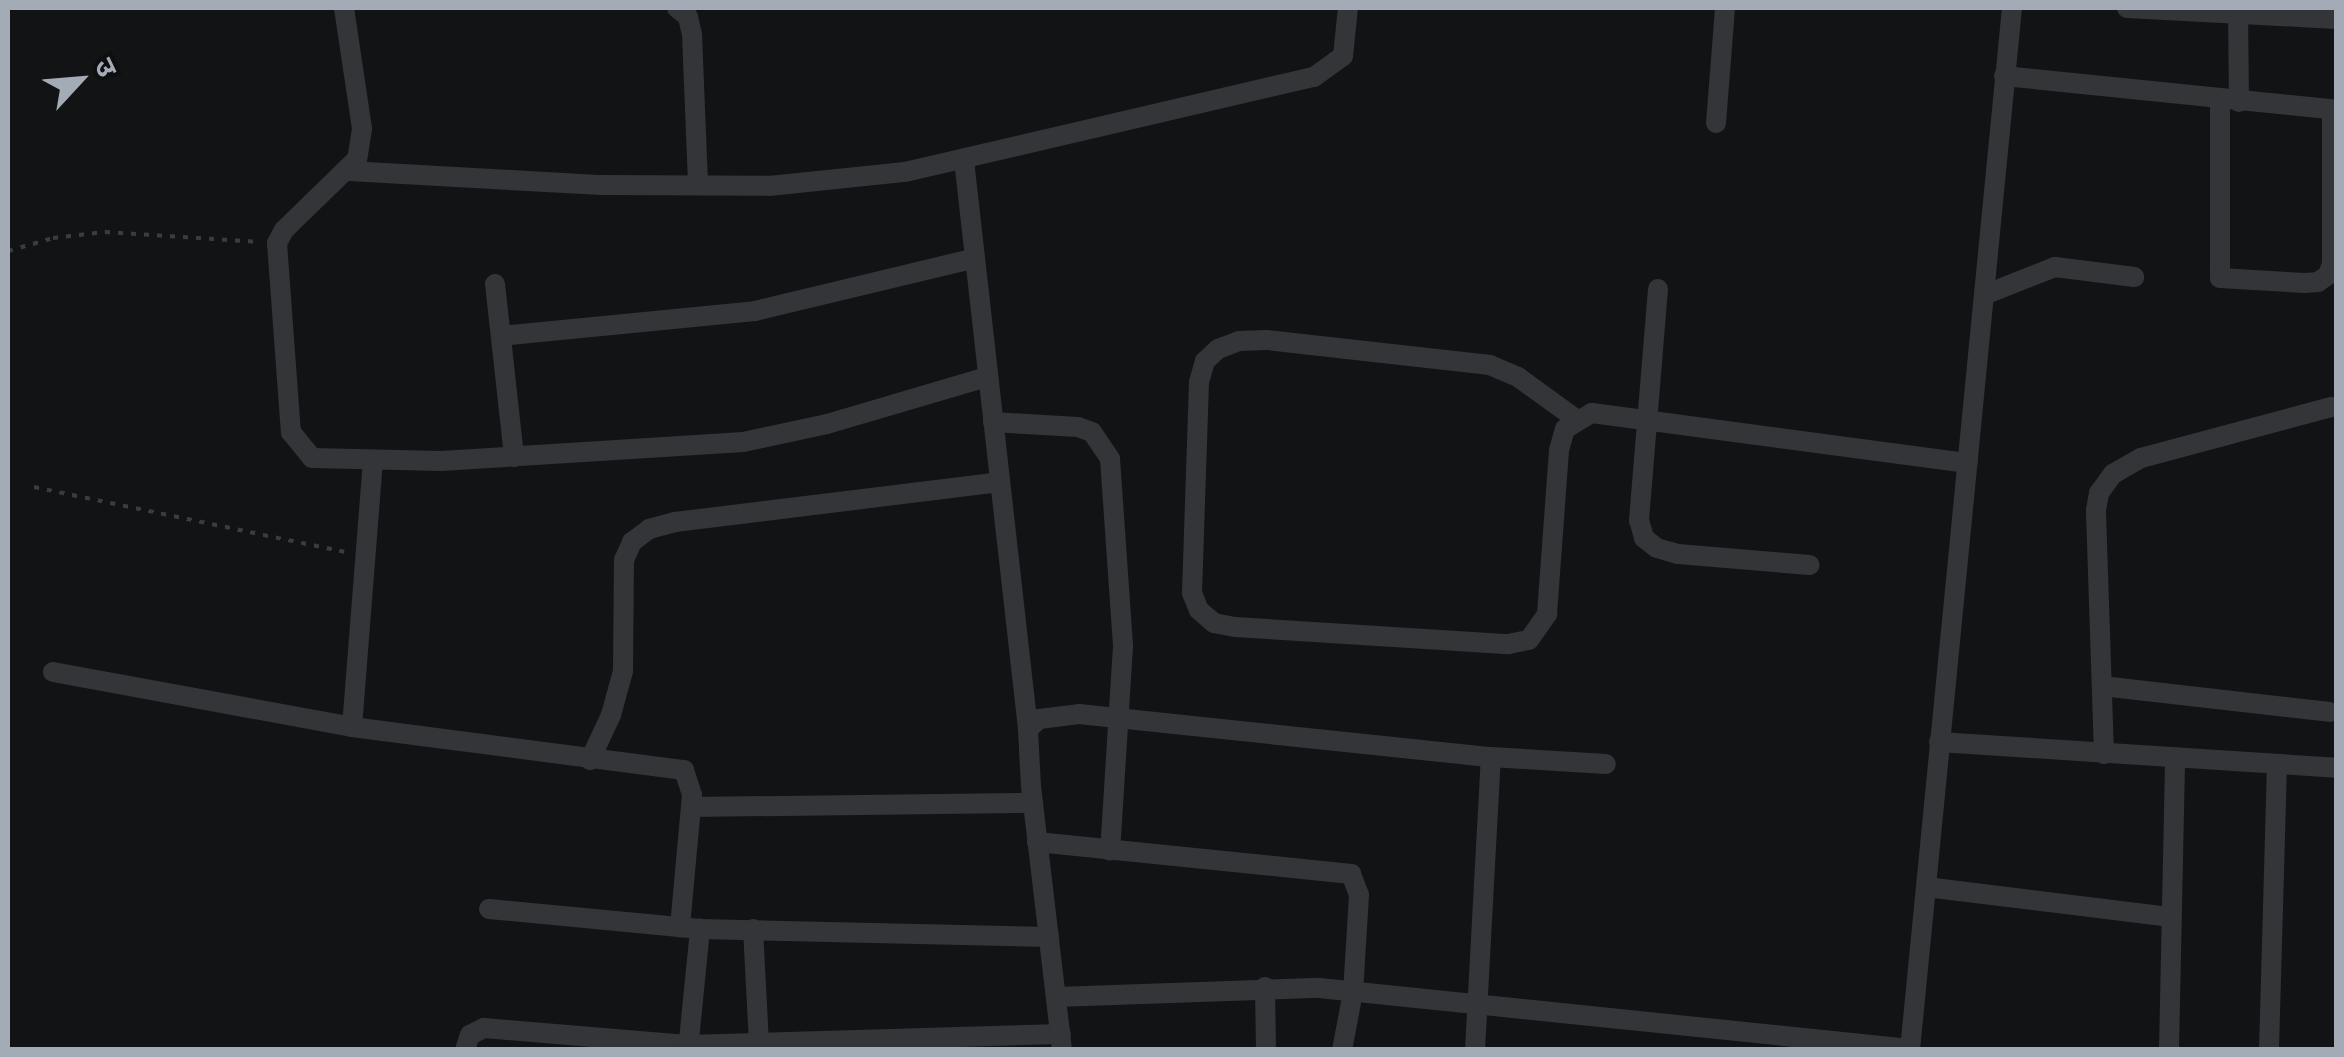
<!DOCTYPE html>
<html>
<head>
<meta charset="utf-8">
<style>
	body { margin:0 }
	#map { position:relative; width:2344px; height:1057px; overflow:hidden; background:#121314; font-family:"Noto Sans","Noto Sans Devanagari",sans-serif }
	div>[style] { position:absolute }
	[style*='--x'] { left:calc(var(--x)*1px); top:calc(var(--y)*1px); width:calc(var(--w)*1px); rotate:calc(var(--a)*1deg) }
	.path>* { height:4px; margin-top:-2px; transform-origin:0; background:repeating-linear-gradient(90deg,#393c41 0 5px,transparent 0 13px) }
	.minor>* { height:20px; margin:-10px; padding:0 10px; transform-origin:10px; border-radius:10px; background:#333539 }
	span { translate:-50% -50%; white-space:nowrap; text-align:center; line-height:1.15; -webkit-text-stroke:9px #0d0e0f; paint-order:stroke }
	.frame { position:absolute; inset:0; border:10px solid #a3abb6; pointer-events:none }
	.north { position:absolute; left:30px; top:30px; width:100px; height:100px; -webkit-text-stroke:8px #0d0e0f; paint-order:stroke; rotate:64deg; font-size:28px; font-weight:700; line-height:40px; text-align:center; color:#a3abb6 }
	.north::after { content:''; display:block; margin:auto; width:35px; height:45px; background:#a3abb6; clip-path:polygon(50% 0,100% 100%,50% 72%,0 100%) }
</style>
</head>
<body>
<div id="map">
	<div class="path">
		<i style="--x:8;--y:251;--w:47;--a:-16.1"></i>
		<i style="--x:53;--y:238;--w:52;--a:-6.6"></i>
		<i style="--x:105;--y:232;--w:155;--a:3.7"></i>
		<i style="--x:34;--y:487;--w:317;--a:11.8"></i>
	</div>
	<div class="minor">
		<i style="--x:344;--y:8;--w:122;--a:81.5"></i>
		<i style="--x:362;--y:129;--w:30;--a:99"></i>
		<i style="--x:357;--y:159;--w:102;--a:135.8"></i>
		<i style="--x:284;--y:230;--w:15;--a:118"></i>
		<i style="--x:277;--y:243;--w:190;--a:85.8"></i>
		<i style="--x:291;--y:432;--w:33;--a:51"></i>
		<i style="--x:312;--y:458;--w:129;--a:1.3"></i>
		<i style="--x:441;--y:461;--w:303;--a:-3.6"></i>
		<i style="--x:743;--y:442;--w:86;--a:-12.1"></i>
		<i style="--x:827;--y:424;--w:167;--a:-16.4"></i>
		<i style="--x:677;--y:8;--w:14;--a:39"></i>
		<i style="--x:688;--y:17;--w:17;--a:77"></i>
		<i style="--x:692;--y:34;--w:151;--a:87.7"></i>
		<i style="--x:2127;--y:8;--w:209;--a:3"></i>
		<i style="--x:2238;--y:8;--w:94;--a:89.4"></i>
		<i style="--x:2004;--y:76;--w:334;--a:5.8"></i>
		<i style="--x:2220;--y:101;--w:177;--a:90"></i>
		<i style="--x:2220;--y:278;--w:85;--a:3.4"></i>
		<i style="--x:2305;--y:283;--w:13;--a:-4"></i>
		<i style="--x:2318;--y:282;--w:12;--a:-35"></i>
		<i style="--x:2328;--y:275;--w:12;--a:-70"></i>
		<i style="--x:2332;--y:264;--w:154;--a:-90"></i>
		<i style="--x:1716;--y:123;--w:115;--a:-85.5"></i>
		<i style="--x:964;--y:160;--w:573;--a:83.58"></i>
		<i style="--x:349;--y:171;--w:253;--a:3.2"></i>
		<i style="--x:602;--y:185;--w:167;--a:0.3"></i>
		<i style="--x:769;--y:186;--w:137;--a:-5.9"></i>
		<i style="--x:905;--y:172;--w:420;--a:-13.1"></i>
		<i style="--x:1314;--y:77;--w:36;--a:-36"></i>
		<i style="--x:1343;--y:56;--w:48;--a:-84.1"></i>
		<i style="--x:495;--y:284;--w:174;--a:83.7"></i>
		<i style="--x:1658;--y:289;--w:232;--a:94.7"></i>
		<i style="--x:1639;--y:520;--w:19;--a:74"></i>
		<i style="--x:1644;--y:538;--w:16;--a:38"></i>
		<i style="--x:1657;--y:548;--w:22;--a:16"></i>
		<i style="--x:1678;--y:554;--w:132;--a:4.8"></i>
		<i style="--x:1984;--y:295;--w:76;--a:-21.5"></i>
		<i style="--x:2055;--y:267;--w:80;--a:7.2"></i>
		<i style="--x:501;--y:336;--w:255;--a:-5.6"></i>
		<i style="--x:755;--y:311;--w:223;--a:-13.5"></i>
		<i style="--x:1576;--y:419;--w:72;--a:-144.1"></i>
		<i style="--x:1518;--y:377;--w:30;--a:-157"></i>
		<i style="--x:1490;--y:365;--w:225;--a:-173.6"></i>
		<i style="--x:1266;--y:340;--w:27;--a:178"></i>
		<i style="--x:1239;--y:341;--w:22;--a:159"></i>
		<i style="--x:1218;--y:349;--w:18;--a:137"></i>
		<i style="--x:1205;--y:361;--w:22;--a:106"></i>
		<i style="--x:1199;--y:382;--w:211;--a:91.9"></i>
		<i style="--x:1192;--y:593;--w:18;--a:68"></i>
		<i style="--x:1199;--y:610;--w:20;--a:41"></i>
		<i style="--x:1214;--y:623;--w:21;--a:11"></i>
		<i style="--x:1235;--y:627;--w:274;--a:3.6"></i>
		<i style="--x:1508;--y:644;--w:21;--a:-11"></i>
		<i style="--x:1529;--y:640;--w:32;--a:-55"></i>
		<i style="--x:1547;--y:614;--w:164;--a:-85.8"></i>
		<i style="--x:1559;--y:450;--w:22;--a:-74"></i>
		<i style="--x:1565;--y:429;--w:31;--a:-31"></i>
		<i style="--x:1592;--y:413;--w:379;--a:7.6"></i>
		<i style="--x:993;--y:422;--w:85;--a:3.4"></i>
		<i style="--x:1078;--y:427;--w:15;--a:20"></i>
		<i style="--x:1092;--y:432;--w:32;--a:56"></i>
		<i style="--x:1110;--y:459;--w:187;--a:86"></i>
		<i style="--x:1123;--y:646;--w:205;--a:93.6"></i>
		<i style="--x:53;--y:672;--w:304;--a:10.4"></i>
		<i style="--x:352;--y:727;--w:335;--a:7.4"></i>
		<i style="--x:684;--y:770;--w:26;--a:72"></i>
		<i style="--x:692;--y:795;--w:133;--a:95.2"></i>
		<i style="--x:2102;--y:686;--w:229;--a:6.5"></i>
		<i style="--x:352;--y:727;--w:265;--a:-85.5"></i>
		<i style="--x:1939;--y:742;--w:398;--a:3.7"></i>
		<i style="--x:2104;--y:754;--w:244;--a:-91.9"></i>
		<i style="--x:2096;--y:510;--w:17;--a:-80"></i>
		<i style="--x:2099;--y:493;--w:24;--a:-54"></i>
		<i style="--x:2113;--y:474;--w:32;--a:-30"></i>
		<i style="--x:2141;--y:458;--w:197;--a:-15"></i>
		<i style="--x:590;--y:760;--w:50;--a:-65"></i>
		<i style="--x:611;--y:715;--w:46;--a:-74.7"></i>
		<i style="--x:623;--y:671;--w:111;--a:-89.5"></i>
		<i style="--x:624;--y:560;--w:20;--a:-66"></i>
		<i style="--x:632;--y:542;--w:21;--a:-37"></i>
		<i style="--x:649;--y:529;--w:27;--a:-15"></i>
		<i style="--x:675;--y:522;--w:327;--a:-7"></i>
		<i style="--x:691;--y:807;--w:342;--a:-0.7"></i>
		<i style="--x:1037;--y:842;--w:316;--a:5.8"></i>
		<i style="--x:1351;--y:874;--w:22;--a:69"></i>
		<i style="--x:1359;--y:895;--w:97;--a:93.5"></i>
		<i style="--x:1353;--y:992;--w:59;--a:100.7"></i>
		<i style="--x:1926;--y:887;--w:245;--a:7"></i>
		<i style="--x:489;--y:909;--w:212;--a:5.4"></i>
		<i style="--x:700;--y:929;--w:349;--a:1.3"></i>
		<i style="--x:753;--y:929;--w:114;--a:87"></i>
		<i style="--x:1265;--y:987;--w:63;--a:89.1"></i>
		<i style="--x:1056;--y:997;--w:263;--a:-2"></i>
		<i style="--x:1319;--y:988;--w:594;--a:5.89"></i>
		<i style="--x:465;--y:1050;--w:16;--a:-72"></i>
		<i style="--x:470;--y:1035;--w:16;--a:-27"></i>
		<i style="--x:484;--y:1028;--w:204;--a:4.8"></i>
		<i style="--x:687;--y:1045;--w:374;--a:-1.7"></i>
		<i style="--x:688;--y:1050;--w:122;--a:-84.3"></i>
		<i style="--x:1062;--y:1050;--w:265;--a:-96.7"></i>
		<i style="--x:1031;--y:787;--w:58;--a:-93"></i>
		<i style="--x:1028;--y:729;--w:15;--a:-42"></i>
		<i style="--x:1039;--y:719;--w:40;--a:-7.1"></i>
		<i style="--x:1079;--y:714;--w:414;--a:6"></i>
		<i style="--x:1491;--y:757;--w:115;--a:3.5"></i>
		<i style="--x:1475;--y:1050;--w:293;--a:-86.9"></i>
		<i style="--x:1910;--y:1050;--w:1047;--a:-84.41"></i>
		<i style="--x:2169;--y:1050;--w:291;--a:-88.8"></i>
		<i style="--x:2269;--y:1050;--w:284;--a:-88.4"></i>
	</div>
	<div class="frame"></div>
	<div class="north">उ</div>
</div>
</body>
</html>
